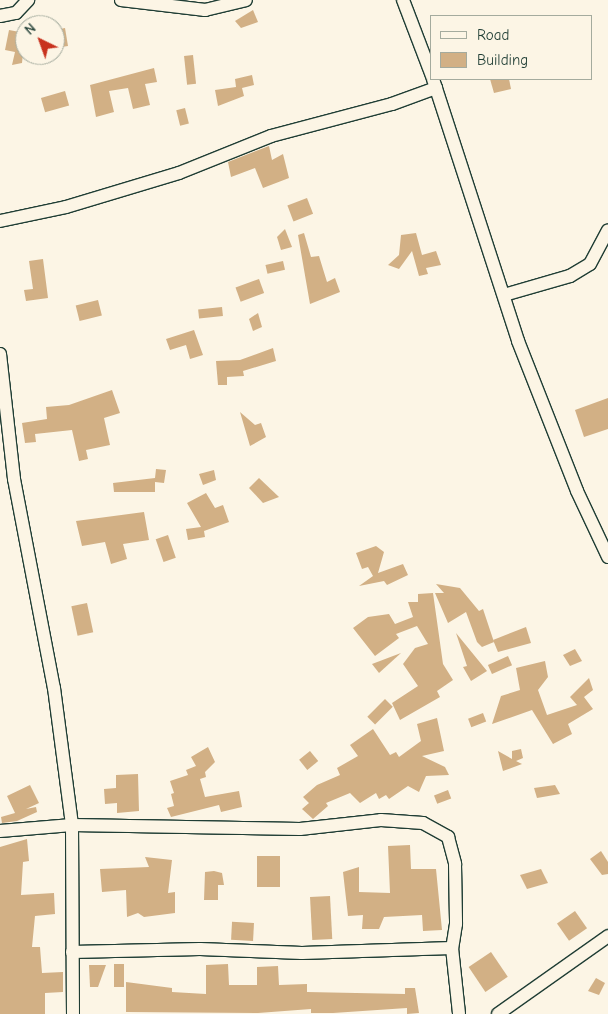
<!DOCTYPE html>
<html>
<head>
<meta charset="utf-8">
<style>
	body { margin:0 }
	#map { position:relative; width:608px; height:1014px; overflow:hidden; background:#fcf5e5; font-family:"Comic Neue",sans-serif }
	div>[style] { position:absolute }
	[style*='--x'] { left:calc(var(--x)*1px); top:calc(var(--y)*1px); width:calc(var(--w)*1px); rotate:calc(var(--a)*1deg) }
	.building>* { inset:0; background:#d2b085; transform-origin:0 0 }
	.roads { filter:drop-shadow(1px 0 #1f3d34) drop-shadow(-1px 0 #1f3d34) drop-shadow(0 1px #1f3d34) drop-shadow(0 -1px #1f3d34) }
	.street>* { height:12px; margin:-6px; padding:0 6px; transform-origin:6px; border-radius:6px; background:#fcf5e5 }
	span { translate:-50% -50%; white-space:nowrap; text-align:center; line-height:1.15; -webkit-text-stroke:4.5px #fcf5e5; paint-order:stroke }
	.legend { position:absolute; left:430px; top:15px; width:162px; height:65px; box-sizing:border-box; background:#fcf5e5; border:1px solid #a4ab9e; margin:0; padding:6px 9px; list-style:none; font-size:15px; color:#1f3d34 }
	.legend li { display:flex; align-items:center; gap:10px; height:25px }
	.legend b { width:25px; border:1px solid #a4ab9e }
	.north { position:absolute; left:15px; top:15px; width:50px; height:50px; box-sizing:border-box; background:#fcf5e5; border:1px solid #a4ab9e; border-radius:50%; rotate:318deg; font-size:14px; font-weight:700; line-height:20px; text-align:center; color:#1f3d34 }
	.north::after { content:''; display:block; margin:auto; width:18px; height:22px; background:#c8321e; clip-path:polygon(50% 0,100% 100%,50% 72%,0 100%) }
</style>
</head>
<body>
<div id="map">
	<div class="building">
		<i style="clip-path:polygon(253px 10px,258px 22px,241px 28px,235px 21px)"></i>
		<i style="clip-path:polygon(65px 28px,68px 46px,55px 48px,55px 30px)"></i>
		<i style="clip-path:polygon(9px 30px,25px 33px,22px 63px,12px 65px,15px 52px,5px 50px)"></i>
		<i style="left:193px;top:55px;width:29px;height:9px;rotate:84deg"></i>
		<i style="clip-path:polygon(154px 68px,157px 82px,145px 84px,150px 105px,133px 109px,128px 88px,109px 91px,114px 112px,96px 117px,90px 85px)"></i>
		<i style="clip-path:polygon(252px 75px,254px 85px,242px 88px,244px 96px,218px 106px,215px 90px,236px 87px,235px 79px)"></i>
		<i style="clip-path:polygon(490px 79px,509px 79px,511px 89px,494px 93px)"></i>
		<i style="left:65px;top:91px;width:15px;height:25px;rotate:74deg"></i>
		<i style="left:185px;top:108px;width:16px;height:9px;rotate:76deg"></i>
		<i style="clip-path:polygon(269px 146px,272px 160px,283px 154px,289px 178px,263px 188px,255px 168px,231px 177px,228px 162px)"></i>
		<i style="left:307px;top:198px;width:17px;height:21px;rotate:69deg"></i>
		<i style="clip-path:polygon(285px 229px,292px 247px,281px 250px,277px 237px)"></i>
		<i style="clip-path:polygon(304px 233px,311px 257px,319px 256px,327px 282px,335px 278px,340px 292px,310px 304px,298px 235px)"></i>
		<i style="clip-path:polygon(416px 233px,422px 255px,436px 251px,441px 265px,426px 268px,428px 274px,419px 276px,412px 251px,399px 269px,388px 265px,399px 255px,401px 235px)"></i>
		<i style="clip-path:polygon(43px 259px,48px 298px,26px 301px,24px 290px,33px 289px,29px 261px)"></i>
		<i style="left:283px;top:261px;width:9px;height:18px;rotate:77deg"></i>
		<i style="left:259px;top:279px;width:15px;height:25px;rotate:70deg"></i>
		<i style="left:98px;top:300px;width:16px;height:23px;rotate:76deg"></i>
		<i style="left:222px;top:307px;width:9px;height:24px;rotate:84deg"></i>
		<i style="clip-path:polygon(258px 313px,262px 327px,253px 331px,249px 319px)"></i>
		<i style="clip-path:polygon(194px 330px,203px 355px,190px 359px,186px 345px,170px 350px,166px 339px)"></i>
		<i style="clip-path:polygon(273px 348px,276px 361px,243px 371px,244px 376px,227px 377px,227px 385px,218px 385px,216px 361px,240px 360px)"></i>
		<i style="clip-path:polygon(112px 390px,120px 413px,104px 418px,110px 445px,86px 450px,88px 459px,79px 461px,72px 430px,35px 434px,36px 442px,25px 443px,22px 423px,47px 419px,46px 407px,69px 405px)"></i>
		<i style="clip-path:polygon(608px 398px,608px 429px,584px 437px,575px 410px)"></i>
		<i style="clip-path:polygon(240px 412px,255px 425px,261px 423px,266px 437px,250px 446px)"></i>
		<i style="clip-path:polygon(156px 469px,166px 470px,164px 483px,155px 482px,155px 492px,114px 492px,113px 483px,155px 478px)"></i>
		<i style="clip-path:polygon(214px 470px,216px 480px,203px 485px,199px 474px)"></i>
		<i style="clip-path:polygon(259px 478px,279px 497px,263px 503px,249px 488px)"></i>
		<i style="clip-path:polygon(206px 493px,215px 508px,223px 505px,229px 522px,204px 531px,205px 537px,188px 540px,186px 529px,201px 527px,187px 503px)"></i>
		<i style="clip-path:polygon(144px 512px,149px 540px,123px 544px,127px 559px,111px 564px,105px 542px,82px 546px,76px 521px)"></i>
		<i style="left:168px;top:535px;width:24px;height:13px;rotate:71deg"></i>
		<i style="clip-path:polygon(376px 546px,384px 552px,378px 573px,403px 564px,408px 575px,387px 585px,384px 581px,359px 586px,373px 576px,368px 567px,362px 569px,356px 553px)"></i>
		<i style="clip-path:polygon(436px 584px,460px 588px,479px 611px,483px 609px,494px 642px,482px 647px,477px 642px,466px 612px,448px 623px,435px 593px,444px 593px)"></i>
		<i style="clip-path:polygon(433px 593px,443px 664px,453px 680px,437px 691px,440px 697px,400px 720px,392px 703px,418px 686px,403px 664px,415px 648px,428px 644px,417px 626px,396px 634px,399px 638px,375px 656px,353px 628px,368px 617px,389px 614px,395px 624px,413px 617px,408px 602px,418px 602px,418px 594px)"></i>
		<i style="left:87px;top:603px;width:30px;height:16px;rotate:78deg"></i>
		<i style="clip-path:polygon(526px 627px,531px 643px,498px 652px,493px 640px)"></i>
		<i style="clip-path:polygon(456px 633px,487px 671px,471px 681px,463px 667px,467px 666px)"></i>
		<i style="clip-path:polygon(575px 649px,582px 661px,570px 666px,563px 655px)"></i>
		<i style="clip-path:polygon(401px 653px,379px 673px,372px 664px)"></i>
		<i style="left:508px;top:656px;width:10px;height:22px;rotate:66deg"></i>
		<i style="clip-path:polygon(545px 661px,548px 677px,538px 690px,547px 715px,577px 705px,570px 697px,589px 678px,593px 690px,584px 697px,593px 709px,568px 724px,572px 734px,553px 744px,532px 710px,492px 724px,501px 696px,520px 690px,516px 668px)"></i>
		<i style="left:385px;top:699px;width:11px;height:25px;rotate:45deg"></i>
		<i style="left:483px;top:713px;width:9px;height:16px;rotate:69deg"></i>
		<i style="clip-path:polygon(437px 718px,444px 751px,422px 756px,445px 767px,449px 775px,426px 776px,419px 792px,408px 786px,389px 799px,386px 795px,379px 799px,376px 793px,360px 803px,350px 793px,326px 803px,328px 806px,313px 819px,302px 809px,309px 803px,303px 797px,317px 785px,340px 775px,337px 768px,358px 756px,350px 745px,373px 729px,390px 755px,396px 752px,399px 757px,421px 741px,417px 724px)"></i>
		<i style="clip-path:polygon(208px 747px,215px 762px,205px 772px,206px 777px,200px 779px,205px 797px,239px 791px,242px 807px,221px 812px,219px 805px,171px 817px,167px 808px,174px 806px,171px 794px,174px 793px,170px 781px,188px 775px,186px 770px,196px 766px,191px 757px)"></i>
		<i style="clip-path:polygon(521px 749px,523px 758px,516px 761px,522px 764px,503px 771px,498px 751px,512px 759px,512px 751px)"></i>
		<i style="left:310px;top:751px;width:13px;height:14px;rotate:51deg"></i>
		<i style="clip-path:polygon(138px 774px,139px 811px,117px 813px,117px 803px,105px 804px,104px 789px,116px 788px,116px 775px)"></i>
		<i style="clip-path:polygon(30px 785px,39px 803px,26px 809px,36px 807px,37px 812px,17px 821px,2px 823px,1px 817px,15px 813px,7px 796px)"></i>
		<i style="clip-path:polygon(555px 785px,560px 794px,537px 798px,534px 788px)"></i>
		<i style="left:448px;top:790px;width:9px;height:15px;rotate:69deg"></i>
		<i style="clip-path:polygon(27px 839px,29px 861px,23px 862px,21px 895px,54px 893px,55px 914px,35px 916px,32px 947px,40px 947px,42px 973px,63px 972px,63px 992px,45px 993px,45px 1014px,0 1014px,0 847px)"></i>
		<i style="clip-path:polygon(410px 845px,411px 869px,436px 869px,442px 930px,423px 931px,422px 915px,384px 917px,379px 929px,362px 929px,363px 915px,348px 916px,343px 872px,359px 867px,359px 892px,390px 893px,388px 846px)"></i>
		<i style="clip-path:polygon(601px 851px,608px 862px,608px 874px,602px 875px,590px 859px)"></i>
		<i style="left:280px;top:856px;width:31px;height:23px;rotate:90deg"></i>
		<i style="clip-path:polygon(145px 857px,172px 860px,168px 893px,175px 892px,175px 913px,144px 917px,138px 913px,127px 917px,126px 890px,102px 892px,100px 869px,149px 867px)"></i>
		<i style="clip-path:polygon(541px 869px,548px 883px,527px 889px,520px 875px)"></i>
		<i style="clip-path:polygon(214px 871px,222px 873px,224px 885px,218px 885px,218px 900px,204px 900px,205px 872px)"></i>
		<i style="left:330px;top:896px;width:43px;height:20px;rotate:87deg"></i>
		<i style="left:575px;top:911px;width:21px;height:22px;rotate:55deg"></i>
		<i style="left:254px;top:923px;width:18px;height:22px;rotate:93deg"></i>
		<i style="left:491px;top:952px;width:30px;height:27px;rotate:56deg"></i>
		<i style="left:114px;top:964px;width:10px;height:23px"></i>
		<i style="clip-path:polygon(228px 964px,229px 985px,257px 985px,257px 967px,278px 966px,279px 985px,307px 984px,307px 992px,405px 994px,405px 988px,415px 988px,419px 1013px,407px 1014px,407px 1008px,333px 1013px,311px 1013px,311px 1009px,258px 1013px,126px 1012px,126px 982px,172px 988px,172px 992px,206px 994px,206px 965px)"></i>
		<i style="clip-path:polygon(89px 965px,106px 965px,98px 987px,90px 987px)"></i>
		<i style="clip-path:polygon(596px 978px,605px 983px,599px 995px,588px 991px)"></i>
	</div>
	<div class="roads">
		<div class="street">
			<i style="--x:121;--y:0;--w:85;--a:6.8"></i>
			<i style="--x:205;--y:10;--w:42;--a:-13.7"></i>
			<i style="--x:403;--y:0;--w:81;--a:69.1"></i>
			<i style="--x:0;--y:16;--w:16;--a:-11"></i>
			<i style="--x:16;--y:13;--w:18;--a:-47"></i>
			<i style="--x:433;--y:79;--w:275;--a:72"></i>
			<i style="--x:518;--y:341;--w:161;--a:68.5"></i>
			<i style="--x:577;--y:491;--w:73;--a:64.8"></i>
			<i style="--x:0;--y:221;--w:67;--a:-12"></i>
			<i style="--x:66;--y:207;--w:118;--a:-16.7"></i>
			<i style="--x:179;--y:173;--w:99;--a:-21.9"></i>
			<i style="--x:271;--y:136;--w:125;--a:-14.8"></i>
			<i style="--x:392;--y:104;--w:47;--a:-20"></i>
			<i style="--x:504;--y:295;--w:69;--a:-16.1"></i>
			<i style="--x:570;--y:276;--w:23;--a:-31"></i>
			<i style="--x:590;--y:264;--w:38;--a:-62"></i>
			<i style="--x:0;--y:354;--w:126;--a:83.6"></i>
			<i style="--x:14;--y:479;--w:213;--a:79.2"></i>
			<i style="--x:54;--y:688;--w:138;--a:82.5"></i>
			<i style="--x:72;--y:825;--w:189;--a:89.7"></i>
			<i style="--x:0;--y:831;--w:72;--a:-4.8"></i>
			<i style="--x:72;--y:825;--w:228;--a:1"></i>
			<i style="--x:300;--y:829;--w:81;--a:-6.3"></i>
			<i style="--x:381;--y:820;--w:42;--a:4.1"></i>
			<i style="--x:423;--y:823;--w:29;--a:29"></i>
			<i style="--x:448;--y:837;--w:28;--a:75"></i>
			<i style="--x:455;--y:864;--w:60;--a:89"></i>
			<i style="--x:456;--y:924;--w:24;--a:99"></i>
			<i style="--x:452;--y:948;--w:66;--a:83.9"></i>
			<i style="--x:72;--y:952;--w:128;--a:-1.3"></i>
			<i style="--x:200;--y:949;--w:102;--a:2.2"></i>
			<i style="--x:302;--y:953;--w:150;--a:-1.9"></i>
			<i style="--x:498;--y:1014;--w:135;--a:-35.3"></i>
		</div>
	</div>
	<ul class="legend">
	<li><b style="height:6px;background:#fcf5e5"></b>Road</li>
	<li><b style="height:14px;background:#d2b085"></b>Building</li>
	</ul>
	<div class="north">N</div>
</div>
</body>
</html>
